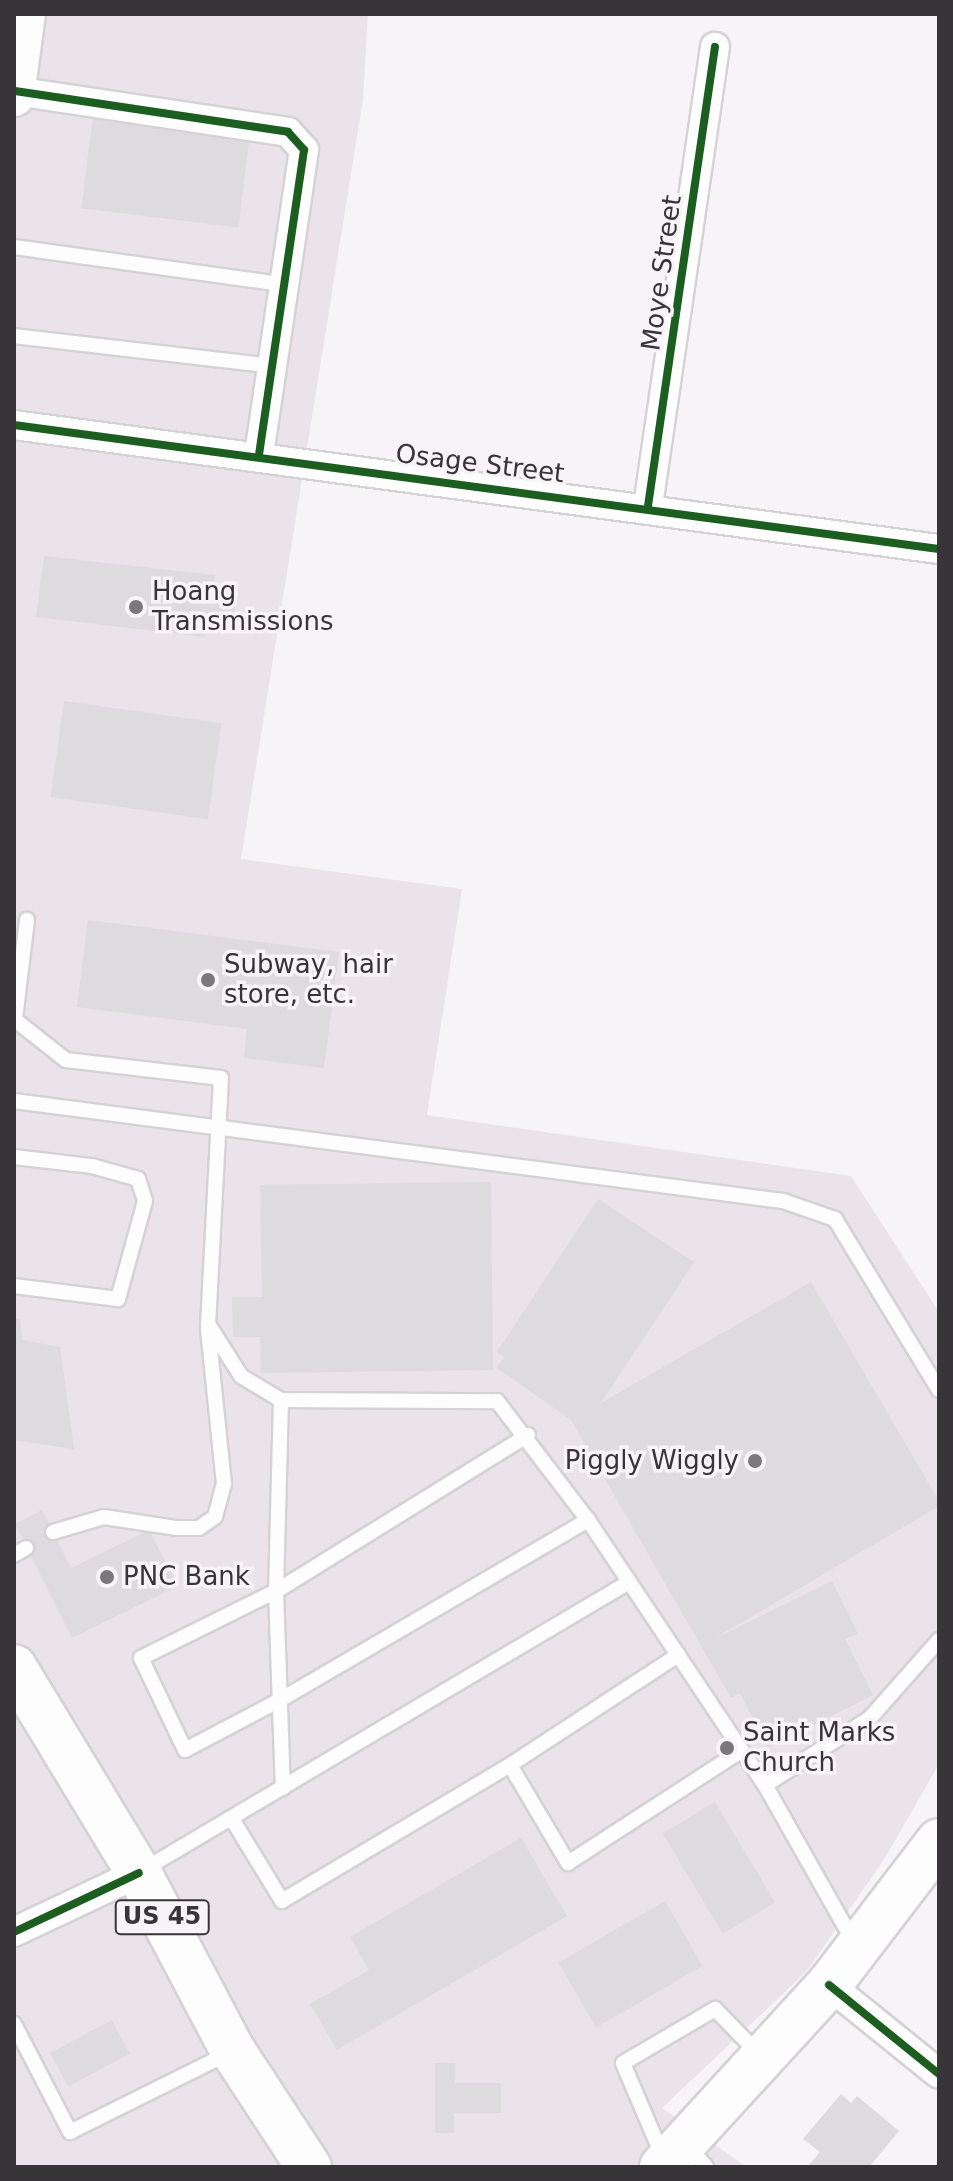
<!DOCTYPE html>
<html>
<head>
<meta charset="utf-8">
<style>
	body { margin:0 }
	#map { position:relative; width:953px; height:2181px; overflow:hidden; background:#f7f4f7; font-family:"DejaVu Sans",sans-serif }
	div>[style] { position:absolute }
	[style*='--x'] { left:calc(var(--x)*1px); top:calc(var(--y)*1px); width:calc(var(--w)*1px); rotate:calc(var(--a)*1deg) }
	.built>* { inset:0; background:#eae3ea }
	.building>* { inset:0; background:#dddbdd; transform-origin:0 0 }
	.roads { filter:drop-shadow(2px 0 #d4d2d4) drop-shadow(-2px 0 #d4d2d4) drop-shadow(0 2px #d4d2d4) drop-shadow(0 -2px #d4d2d4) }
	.lane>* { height:14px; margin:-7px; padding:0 7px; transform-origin:7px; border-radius:7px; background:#fefdfe }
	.street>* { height:28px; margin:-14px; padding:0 14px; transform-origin:14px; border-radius:14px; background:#fefdfe }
	.secondary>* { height:40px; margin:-20px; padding:0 20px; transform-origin:20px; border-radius:20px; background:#fefdfe }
	.primary>* { height:44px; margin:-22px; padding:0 22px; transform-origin:22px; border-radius:22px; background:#fefdfe }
	.cycleway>* { height:8px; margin:-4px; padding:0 4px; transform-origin:4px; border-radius:4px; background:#1b5e20 }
	.dots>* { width:22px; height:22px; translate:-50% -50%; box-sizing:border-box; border:4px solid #f8f3f8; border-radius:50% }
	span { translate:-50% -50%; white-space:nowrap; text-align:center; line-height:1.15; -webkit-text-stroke:7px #f8f3f8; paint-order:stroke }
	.shield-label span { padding:2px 6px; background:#f8f3f8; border:2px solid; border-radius:6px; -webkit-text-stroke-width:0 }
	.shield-label { font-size:24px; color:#373537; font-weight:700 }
	.street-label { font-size:26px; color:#373537 }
	.poi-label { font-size:26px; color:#373537 }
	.left { translate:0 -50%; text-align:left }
	.right { translate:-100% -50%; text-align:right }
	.frame { position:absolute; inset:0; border:16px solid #373537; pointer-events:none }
</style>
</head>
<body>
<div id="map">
	<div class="built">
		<i style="clip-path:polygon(14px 14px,368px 14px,363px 99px,241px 859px,462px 889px,427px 1115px,851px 1176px,939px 1312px,939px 1764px,885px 1858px,807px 1971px,662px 2108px,747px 2167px,14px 2167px)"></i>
	</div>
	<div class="building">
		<i style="left:93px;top:115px;width:158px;height:94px;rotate:7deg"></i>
		<i style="clip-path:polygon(44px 556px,215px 575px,213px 594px,236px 596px,232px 634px,206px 631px,205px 637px,36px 617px)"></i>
		<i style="left:64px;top:701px;width:159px;height:97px;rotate:8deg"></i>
		<i style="clip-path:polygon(88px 920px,339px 952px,324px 1068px,244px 1058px,247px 1029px,77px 1007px)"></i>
		<i style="clip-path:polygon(491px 1182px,493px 1370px,261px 1373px,260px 1337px,233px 1337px,232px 1297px,262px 1297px,260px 1185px)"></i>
		<i style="clip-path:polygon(598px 1199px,694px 1262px,601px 1403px,811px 1282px,939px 1501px,939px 1506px,712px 1640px,832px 1581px,858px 1634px,845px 1639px,873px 1695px,768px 1748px,740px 1693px,731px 1698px,571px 1420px,497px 1368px,504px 1357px,497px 1352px)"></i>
		<i style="clip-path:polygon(14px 1318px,20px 1319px,22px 1340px,60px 1347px,74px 1449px,14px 1440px)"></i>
		<i style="clip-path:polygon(42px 1510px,71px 1568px,149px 1530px,178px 1586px,72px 1638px,15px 1524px)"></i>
		<i style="left:715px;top:1802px;width:117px;height:61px;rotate:59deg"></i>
		<i style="clip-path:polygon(521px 1838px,567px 1916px,337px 2050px,310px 2004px,369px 1970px,350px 1937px)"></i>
		<i style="left:665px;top:1901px;width:75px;height:123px;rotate:60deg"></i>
		<i style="left:112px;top:2020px;width:38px;height:70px;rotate:62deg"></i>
		<i style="clip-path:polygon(435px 2063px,455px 2063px,455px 2083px,501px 2083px,501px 2113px,454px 2113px,454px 2133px,435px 2133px)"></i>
		<i style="clip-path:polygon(841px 2094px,851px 2103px,857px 2096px,899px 2131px,869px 2167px,807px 2167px,820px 2152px,803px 2139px)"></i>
	</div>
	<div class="roads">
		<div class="lane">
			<i style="--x:14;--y:247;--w:276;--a:7.9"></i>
			<i style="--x:14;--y:336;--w:262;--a:6.6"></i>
			<i style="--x:14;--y:1019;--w:66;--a:38.3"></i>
			<i style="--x:66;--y:1060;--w:156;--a:6.6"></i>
			<i style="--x:221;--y:1078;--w:246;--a:93"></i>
			<i style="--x:208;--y:1324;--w:62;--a:57.6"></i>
			<i style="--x:241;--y:1376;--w:47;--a:31"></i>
			<i style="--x:281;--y:1400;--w:191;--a:91.5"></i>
			<i style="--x:276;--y:1591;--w:197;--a:88"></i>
			<i style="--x:15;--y:1019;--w:100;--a:-83.1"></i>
			<i style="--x:14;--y:1101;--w:775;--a:7.41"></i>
			<i style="--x:783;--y:1201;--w:55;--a:19.1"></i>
			<i style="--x:835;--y:1219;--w:200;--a:58.7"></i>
			<i style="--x:14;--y:1157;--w:79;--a:6.6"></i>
			<i style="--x:92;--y:1166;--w:48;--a:15.8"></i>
			<i style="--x:138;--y:1179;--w:23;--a:72"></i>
			<i style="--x:145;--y:1201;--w:102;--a:105.4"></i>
			<i style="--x:118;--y:1299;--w:105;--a:-172.9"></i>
			<i style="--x:281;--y:1400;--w:216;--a:0.3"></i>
			<i style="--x:497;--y:1401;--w:150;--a:52.6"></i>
			<i style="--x:588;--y:1520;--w:319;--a:56.3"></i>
			<i style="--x:765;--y:1785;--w:183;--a:60.5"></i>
			<i style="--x:528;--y:1435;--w:296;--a:148.2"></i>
			<i style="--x:276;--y:1591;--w:151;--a:153.6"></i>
			<i style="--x:141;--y:1658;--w:102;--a:64.4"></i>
			<i style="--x:185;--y:1750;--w:107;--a:-27.8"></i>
			<i style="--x:280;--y:1700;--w:357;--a:-30.3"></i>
			<i style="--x:53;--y:1532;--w:53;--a:-16.4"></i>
			<i style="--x:104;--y:1517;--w:74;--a:8.6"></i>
			<i style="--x:177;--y:1528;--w:22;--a:0"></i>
			<i style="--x:199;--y:1528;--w:19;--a:-35"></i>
			<i style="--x:215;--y:1517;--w:34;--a:-75"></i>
			<i style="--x:224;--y:1484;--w:156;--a:-95.9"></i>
			<i style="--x:14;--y:1555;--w:14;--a:-30"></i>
			<i style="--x:510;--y:1765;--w:114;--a:59.4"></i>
			<i style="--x:568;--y:1863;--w:207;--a:-33"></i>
			<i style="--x:765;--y:1785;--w:125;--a:-32.5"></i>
			<i style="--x:870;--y:1718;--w:104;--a:-48.5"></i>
			<i style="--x:232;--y:1819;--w:96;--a:58.6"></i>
			<i style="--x:282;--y:1901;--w:265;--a:-30.8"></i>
			<i style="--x:510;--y:1765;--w:201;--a:-33.2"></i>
			<i style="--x:143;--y:1870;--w:565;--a:-30.65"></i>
			<i style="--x:14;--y:2024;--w:122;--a:62.6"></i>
			<i style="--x:70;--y:2132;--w:178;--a:-26.4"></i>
			<i style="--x:687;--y:2145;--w:29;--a:49"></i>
			<i style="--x:663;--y:2157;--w:102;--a:-113.1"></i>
			<i style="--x:623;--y:2063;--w:107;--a:-30.4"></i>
			<i style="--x:715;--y:2009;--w:62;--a:45.7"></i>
		</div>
		<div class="street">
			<i style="--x:15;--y:91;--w:276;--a:8.5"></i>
			<i style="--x:288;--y:132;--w:24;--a:48"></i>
			<i style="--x:304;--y:150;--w:309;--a:98.4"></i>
			<i style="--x:14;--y:425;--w:933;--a:7.64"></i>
			<i style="--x:648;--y:506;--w:464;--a:-81.7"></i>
			<i style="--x:14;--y:1932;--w:138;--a:-25.3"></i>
			<i style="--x:829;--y:1985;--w:141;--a:39"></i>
		</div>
		<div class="secondary">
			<i style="--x:14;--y:96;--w:83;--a:-82.4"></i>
		</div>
		<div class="primary">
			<i style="--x:14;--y:1667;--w:241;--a:58.8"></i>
			<i style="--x:139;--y:1873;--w:201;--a:62.2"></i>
			<i style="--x:233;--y:2051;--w:139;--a:56.8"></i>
			<i style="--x:662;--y:2167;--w:247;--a:-47.5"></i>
			<i style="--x:829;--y:1985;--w:181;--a:-52.6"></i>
		</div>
	</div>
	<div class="cycleway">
		<i style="--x:15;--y:91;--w:276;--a:8.5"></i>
		<i style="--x:288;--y:132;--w:24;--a:48"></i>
		<i style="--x:304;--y:150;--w:309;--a:98.4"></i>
		<i style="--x:14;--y:425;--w:933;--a:7.64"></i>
		<i style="--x:648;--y:506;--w:464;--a:-81.7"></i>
		<i style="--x:14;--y:1932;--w:138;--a:-25.3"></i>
		<i style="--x:829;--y:1985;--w:141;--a:39"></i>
	</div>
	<div class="dots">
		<i style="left:136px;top:607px;background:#7a787a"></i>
		<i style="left:208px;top:980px;background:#7a787a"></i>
		<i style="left:755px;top:1461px;background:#7a787a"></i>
		<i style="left:107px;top:1577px;background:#7a787a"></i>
		<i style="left:727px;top:1748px;background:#7a787a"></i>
	</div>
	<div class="shield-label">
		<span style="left:162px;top:1917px">US 45</span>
	</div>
	<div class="street-label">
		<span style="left:662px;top:273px;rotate:-82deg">Moye Street</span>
		<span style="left:480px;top:464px;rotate:7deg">Osage Street</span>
	</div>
	<div class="poi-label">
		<span class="left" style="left:152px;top:607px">Hoang<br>Transmissions</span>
		<span class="left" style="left:224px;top:980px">Subway, hair<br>store, etc.</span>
		<span class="right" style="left:739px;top:1461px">Piggly Wiggly</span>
		<span class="left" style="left:123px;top:1577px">PNC Bank</span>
		<span class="left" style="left:743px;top:1748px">Saint Marks<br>Church</span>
	</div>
	<div class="frame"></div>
</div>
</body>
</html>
